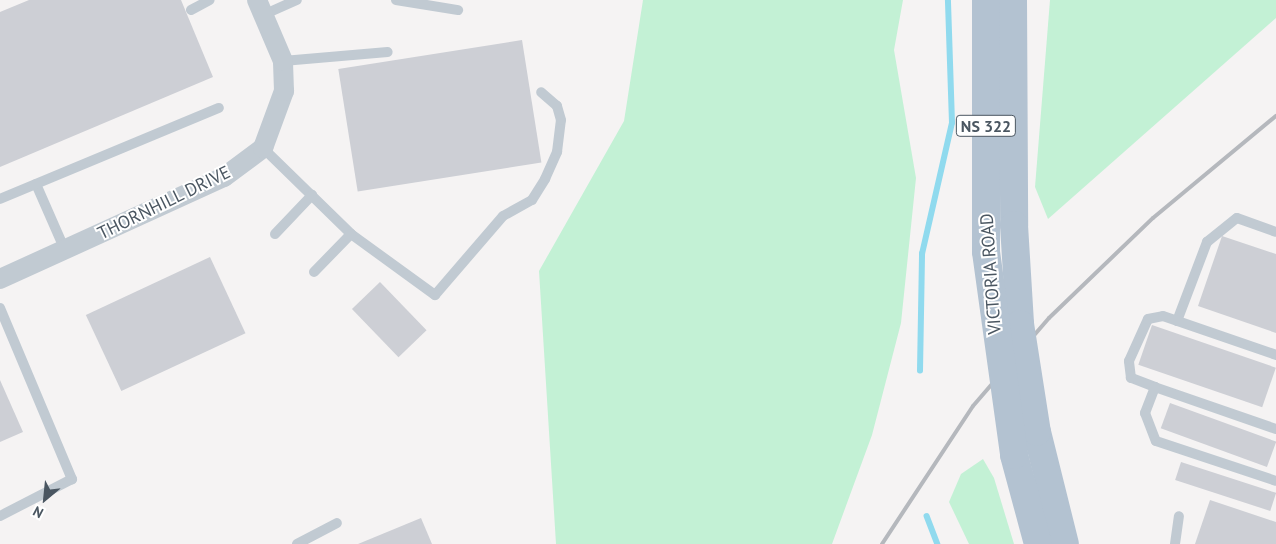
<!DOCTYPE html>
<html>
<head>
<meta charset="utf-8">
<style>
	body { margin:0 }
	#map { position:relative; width:1276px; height:544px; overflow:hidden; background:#f5f3f3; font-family:"PT Sans",sans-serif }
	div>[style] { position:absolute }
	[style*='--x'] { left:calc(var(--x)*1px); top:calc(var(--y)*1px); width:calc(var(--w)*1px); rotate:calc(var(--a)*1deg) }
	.green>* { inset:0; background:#c3f1d5 }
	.stream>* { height:5.5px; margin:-2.75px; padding:0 2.75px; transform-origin:2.75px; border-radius:2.75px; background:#90daee }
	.building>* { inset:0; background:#cdcfd5; transform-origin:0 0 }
	.lane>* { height:10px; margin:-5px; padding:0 5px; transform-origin:5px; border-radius:5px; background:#c1cad2 }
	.street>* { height:20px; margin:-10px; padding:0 10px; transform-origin:10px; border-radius:10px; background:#c1cad2 }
	.primary>* { height:28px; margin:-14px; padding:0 14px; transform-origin:14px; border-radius:14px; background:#b3c2d1 }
	.rail>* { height:4px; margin:-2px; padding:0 2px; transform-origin:2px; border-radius:2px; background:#b5b8bd }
	.primary-bridge>* { height:28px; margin:-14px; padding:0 14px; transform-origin:14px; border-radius:14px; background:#b3c2d1 }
	span { translate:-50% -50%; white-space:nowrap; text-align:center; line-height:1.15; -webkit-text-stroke:4px #fff; paint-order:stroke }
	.shield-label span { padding:1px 4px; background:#fff; border:1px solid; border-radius:4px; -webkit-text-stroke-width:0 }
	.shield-label { font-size:16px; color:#4a5661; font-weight:700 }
	.street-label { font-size:18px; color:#4a5661 }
	.north { position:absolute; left:20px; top:474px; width:50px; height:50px; -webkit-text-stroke:4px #fff; paint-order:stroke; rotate:208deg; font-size:14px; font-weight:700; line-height:20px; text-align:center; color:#4a5661 }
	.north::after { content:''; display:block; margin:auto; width:18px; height:22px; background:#4a5661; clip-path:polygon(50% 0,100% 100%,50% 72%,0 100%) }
</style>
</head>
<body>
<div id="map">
	<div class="green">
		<i style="clip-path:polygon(643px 0,903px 0,894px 50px,916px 178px,901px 323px,872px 435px,832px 544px,556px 544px,539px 271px,624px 121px)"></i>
		<i style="clip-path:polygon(1050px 0,1276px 0,1276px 18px,1048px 219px,1035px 187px)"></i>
		<i style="clip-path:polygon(983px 459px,994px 478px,1014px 544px,969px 544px,949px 502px,961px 474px)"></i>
	</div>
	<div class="stream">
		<i style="--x:920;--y:371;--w:117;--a:-89"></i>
		<i style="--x:922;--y:254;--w:134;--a:-77.1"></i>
		<i style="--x:952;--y:123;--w:123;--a:-91.9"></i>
		<i style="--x:927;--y:516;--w:30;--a:69"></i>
	</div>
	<div class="building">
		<i style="clip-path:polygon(29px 0,181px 0,213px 77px,0 167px,0 12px)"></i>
		<i style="left:522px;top:40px;width:124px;height:186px;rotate:81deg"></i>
		<i style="clip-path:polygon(1222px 236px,1276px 254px,1276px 333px,1198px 306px)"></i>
		<i style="left:210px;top:257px;width:84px;height:137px;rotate:65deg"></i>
		<i style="left:380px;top:282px;width:67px;height:39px;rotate:46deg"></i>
		<i style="left:1152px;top:325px;width:131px;height:42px;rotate:19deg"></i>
		<i style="clip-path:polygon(0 380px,23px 432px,0 442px)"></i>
		<i style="left:1170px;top:403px;width:113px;height:27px;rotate:20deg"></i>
		<i style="left:1181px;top:462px;width:100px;height:19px;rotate:18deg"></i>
		<i style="clip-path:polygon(1210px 500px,1276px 522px,1276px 544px,1195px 544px)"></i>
		<i style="clip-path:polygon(421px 518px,432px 544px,358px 544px)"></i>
	</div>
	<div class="lane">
		<i style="--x:396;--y:0;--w:63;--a:9.2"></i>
		<i style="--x:191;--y:10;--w:21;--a:-28"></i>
		<i style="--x:263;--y:15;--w:37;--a:-24"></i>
		<i style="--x:283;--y:61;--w:105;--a:-4.9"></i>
		<i style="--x:263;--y:148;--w:123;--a:44.3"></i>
		<i style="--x:351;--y:234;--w:104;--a:36"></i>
		<i style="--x:435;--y:295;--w:104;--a:-49.3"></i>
		<i style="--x:503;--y:216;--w:33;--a:-29"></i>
		<i style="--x:532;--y:200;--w:25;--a:-58"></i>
		<i style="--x:545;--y:179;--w:30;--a:-66"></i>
		<i style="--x:557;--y:152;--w:32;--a:-83"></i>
		<i style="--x:561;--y:120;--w:15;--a:-106"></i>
		<i style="--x:557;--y:106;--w:21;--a:-139"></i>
		<i style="--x:36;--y:184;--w:72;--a:66.3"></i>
		<i style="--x:0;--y:199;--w:237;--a:-22.6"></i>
		<i style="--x:275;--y:234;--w:54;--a:-46.5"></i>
		<i style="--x:314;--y:272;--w:53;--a:-45.8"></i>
		<i style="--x:0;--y:308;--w:186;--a:67.2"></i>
		<i style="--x:72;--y:479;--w:81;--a:152.8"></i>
		<i style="--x:1177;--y:321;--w:85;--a:-69.2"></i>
		<i style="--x:1207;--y:242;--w:38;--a:-39"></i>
		<i style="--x:1237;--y:218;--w:41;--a:19.7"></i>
		<i style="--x:1155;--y:387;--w:26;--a:-159"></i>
		<i style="--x:1131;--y:378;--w:17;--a:-97"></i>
		<i style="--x:1129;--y:361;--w:46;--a:-65.7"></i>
		<i style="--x:1148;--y:319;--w:15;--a:-11"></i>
		<i style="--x:1163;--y:316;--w:120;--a:19"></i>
		<i style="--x:1276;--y:429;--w:128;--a:-160.9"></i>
		<i style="--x:1155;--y:387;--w:28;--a:111"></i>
		<i style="--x:1145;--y:413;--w:30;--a:69"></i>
		<i style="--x:1156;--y:441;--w:126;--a:18.4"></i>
		<i style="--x:297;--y:544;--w:45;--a:-27.7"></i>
		<i style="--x:1175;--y:544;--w:28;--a:-82"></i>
	</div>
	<div class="street">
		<i style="--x:0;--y:279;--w:246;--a:-24.5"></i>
		<i style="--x:224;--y:177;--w:49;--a:-36.6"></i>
		<i style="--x:263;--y:148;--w:61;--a:-69.8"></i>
		<i style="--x:284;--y:91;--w:30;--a:-92"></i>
		<i style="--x:283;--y:61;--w:66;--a:-113.1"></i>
	</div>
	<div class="primary">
		<i style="--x:986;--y:0;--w:252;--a:90"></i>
		<i style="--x:1013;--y:0;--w:225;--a:89.7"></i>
		<i style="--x:1037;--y:432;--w:115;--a:76"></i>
		<i style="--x:1014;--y:455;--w:92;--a:74.9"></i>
	</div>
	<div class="rail">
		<i style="--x:882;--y:544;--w:165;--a:-56.6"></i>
		<i style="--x:973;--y:406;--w:116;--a:-49.2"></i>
		<i style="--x:1049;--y:318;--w:144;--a:-43.9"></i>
		<i style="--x:1153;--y:218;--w:160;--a:-39.7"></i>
	</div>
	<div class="primary-bridge">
		<i style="--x:1014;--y:225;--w:99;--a:86.5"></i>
		<i style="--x:1020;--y:324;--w:109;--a:81.1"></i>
		<i style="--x:986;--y:252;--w:205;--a:82.1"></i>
	</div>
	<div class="shield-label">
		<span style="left:986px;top:126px">NS 322</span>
	</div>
	<div class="street-label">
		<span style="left:164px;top:203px;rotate:-26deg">THORNHILL DRIVE</span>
		<span style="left:991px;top:274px;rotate:-94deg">VICTORIA ROAD</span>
	</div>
	<div class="north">N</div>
</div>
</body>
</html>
